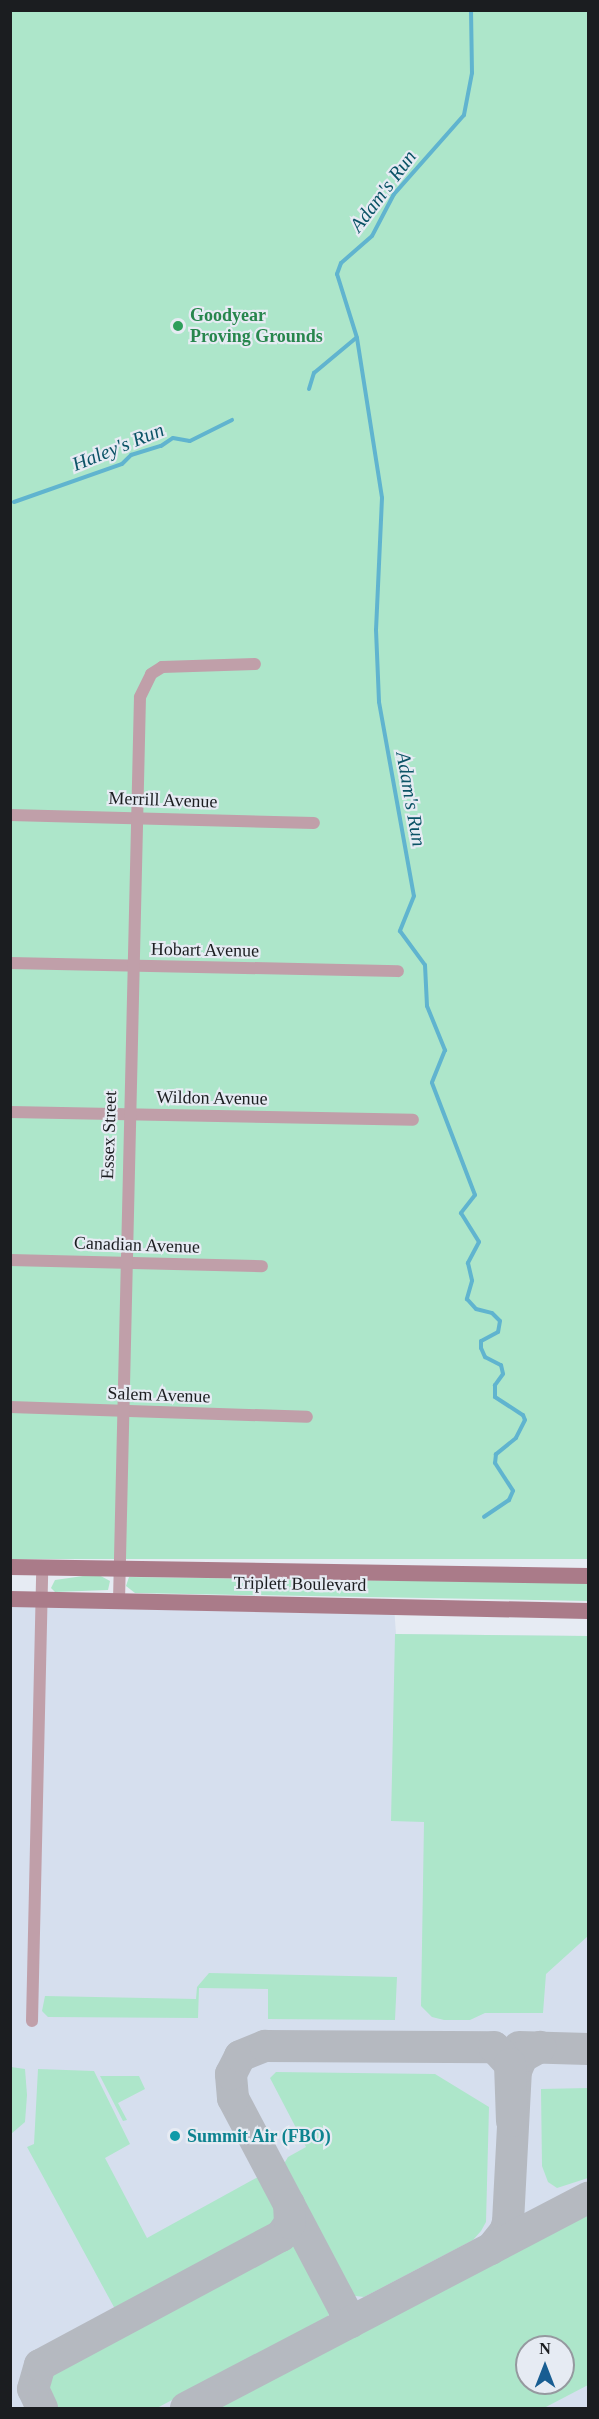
<!DOCTYPE html>
<html>
<head>
<meta charset="utf-8">
<style>
	body { margin:0 }
	#map { position:relative; width:599px; height:2419px; overflow:hidden; background:#e6ebf3; font-family:"Times New Roman",serif }
	div>[style] { position:absolute }
	[style*='--x'] { left:calc(var(--x)*1px); top:calc(var(--y)*1px); width:calc(var(--w)*1px); rotate:calc(var(--a)*1deg) }
	.built>* { inset:0; background:#d6dfee }
	.green>* { inset:0; background:#ade6ca; transform-origin:0 0 }
	.stream>* { height:4px; margin:-2px; padding:0 2px; transform-origin:2px; border-radius:2px; background:#60b4cf }
	.taxiway>* { height:32px; margin:-16px; padding:0 16px; transform-origin:16px; border-radius:16px; background:#b5b9c0 }
	.street>* { height:12px; margin:-6px; padding:0 6px; transform-origin:6px; border-radius:6px; background:#c09fa9 }
	.secondary>* { height:16px; margin:-8px; padding:0 8px; transform-origin:8px; border-radius:8px; background:#aa7b89 }
	.dots>* { width:16px; height:16px; translate:-50% -50%; box-sizing:border-box; border:3px solid #e6ebf3; border-radius:50% }
	span { translate:-50% -50%; white-space:nowrap; text-align:center; line-height:1.15; -webkit-text-stroke:4.5px #e6ebf3; paint-order:stroke }
	.leisure-label { font-size:18px; color:#27864d; font-weight:700 }
	.left { translate:0 -50%; text-align:left }
	.street-label { font-size:18px; color:#1b1d20 }
	.culture-label { font-size:18px; color:#0d838f; font-weight:700 }
	.water-label { font-size:20px; color:#0b5366; font-style:italic }
	.frame { position:absolute; inset:0; border:12px solid #1b1d20; pointer-events:none }
	.north { position:absolute; left:515px; top:2335px; width:60px; height:60px; box-sizing:border-box; background:#e6ebf3; border:2px solid #95999f; border-radius:50%; rotate:0deg; font-size:16px; font-weight:700; line-height:24px; text-align:center; color:#1b1d20 }
	.north::after { content:''; display:block; margin:auto; width:21px; height:27px; background:#185d92; clip-path:polygon(50% 0,100% 100%,50% 72%,0 100%) }
</style>
</head>
<body>
<div id="map">
	<div class="built">
		<i style="clip-path:polygon(evenodd,11px 1599px,394px 1606px,396px 1634px,588px 1636px,588px 2408px,11px 2408px,11px 1599px,527px 2347px,563px 2347px,563px 2383px,527px 2383px,527px 2347px)"></i>
	</div>
	<div class="green">
		<i style="left:11px;top:11px;width:577px;height:1548px"></i>
		<i style="clip-path:polygon(97px 1574px,110px 1581px,108px 1590px,55px 1592px,51px 1588px,55px 1580px)"></i>
		<i style="clip-path:polygon(129px 1577px,588px 1583px,588px 1601px,135px 1593px,126px 1586px)"></i>
		<i style="clip-path:polygon(395px 1634px,588px 1636px,588px 1936px,546px 1974px,543px 2013px,485px 2013px,470px 2020px,444px 2020px,432px 2017px,421px 2006px,424px 1822px,391px 1821px)"></i>
		<i style="clip-path:polygon(209px 1973px,397px 1977px,395px 2020px,268px 2019px,268px 1989px,199px 1988px,198px 2018px,48px 2017px,42px 2011px,45px 1996px,196px 1999px,197px 1987px)"></i>
		<i style="clip-path:polygon(11px 2067px,25px 2069px,27px 2095px,25px 2122px,11px 2134px)"></i>
		<i style="clip-path:polygon(38px 2069px,94px 2071px,130px 2144px,105px 2158px,147px 2238px,258px 2177px,264px 2179px,283px 2215px,281px 2226px,127px 2310px,115px 2309px,27px 2147px,34px 2144px)"></i>
		<i style="clip-path:polygon(276px 2072px,435px 2074px,489px 2107px,486px 2222px,481px 2231px,473px 2240px,364px 2297px,348px 2295px,284px 2174px,282px 2167px,288px 2157px,306px 2147px,270px 2078px)"></i>
		<i style="clip-path:polygon(100px 2076px,139px 2076px,145px 2089px,118px 2103px,127px 2120px,123px 2121px)"></i>
		<i style="clip-path:polygon(588px 2088px,588px 2178px,557px 2188px,548px 2182px,542px 2166px,541px 2089px)"></i>
		<i style="clip-path:polygon(evenodd,588px 2204px,588px 2385px,544px 2408px,206px 2408px,588px 2204px,527px 2347px,563px 2347px,563px 2383px,527px 2383px,527px 2347px)"></i>
		<i style="clip-path:polygon(290px 2243px,300px 2245px,332px 2304px,332px 2311px,326px 2318px,157px 2408px,55px 2408px,44px 2387px,42px 2376px,48px 2368px)"></i>
	</div>
	<div class="stream">
		<i style="--x:471;--y:10;--w:63;--a:89.1"></i>
		<i style="--x:472;--y:73;--w:43;--a:100.8"></i>
		<i style="--x:464;--y:115;--w:106;--a:131.5"></i>
		<i style="--x:394;--y:194;--w:47;--a:117.6"></i>
		<i style="--x:372;--y:236;--w:41;--a:138.9"></i>
		<i style="--x:341;--y:263;--w:12;--a:110"></i>
		<i style="--x:337;--y:274;--w:67;--a:72.6"></i>
		<i style="--x:357;--y:338;--w:162;--a:81.1"></i>
		<i style="--x:382;--y:498;--w:132;--a:92.6"></i>
		<i style="--x:376;--y:630;--w:72;--a:87.6"></i>
		<i style="--x:379;--y:702;--w:197;--a:79.8"></i>
		<i style="--x:414;--y:896;--w:38;--a:112"></i>
		<i style="--x:400;--y:931;--w:42;--a:53.7"></i>
		<i style="--x:425;--y:965;--w:41;--a:87.2"></i>
		<i style="--x:427;--y:1006;--w:48;--a:67.8"></i>
		<i style="--x:445;--y:1050;--w:35;--a:112"></i>
		<i style="--x:432;--y:1083;--w:120;--a:69"></i>
		<i style="--x:475;--y:1195;--w:23;--a:128"></i>
		<i style="--x:461;--y:1213;--w:34;--a:58"></i>
		<i style="--x:479;--y:1242;--w:24;--a:118"></i>
		<i style="--x:468;--y:1263;--w:18;--a:77"></i>
		<i style="--x:472;--y:1281;--w:19;--a:106"></i>
		<i style="--x:467;--y:1299;--w:13;--a:48"></i>
		<i style="--x:476;--y:1309;--w:16;--a:14"></i>
		<i style="--x:492;--y:1313;--w:11;--a:45"></i>
		<i style="--x:500;--y:1321;--w:11;--a:100"></i>
		<i style="--x:498;--y:1332;--w:19;--a:152"></i>
		<i style="--x:481;--y:1341;--w:7;--a:90"></i>
		<i style="--x:481;--y:1348;--w:10;--a:66"></i>
		<i style="--x:485;--y:1357;--w:18;--a:27"></i>
		<i style="--x:501;--y:1365;--w:9;--a:77"></i>
		<i style="--x:503;--y:1374;--w:14;--a:126"></i>
		<i style="--x:495;--y:1385;--w:12;--a:90"></i>
		<i style="--x:495;--y:1397;--w:33;--a:33"></i>
		<i style="--x:523;--y:1415;--w:5;--a:68"></i>
		<i style="--x:525;--y:1420;--w:20;--a:117"></i>
		<i style="--x:516;--y:1438;--w:26;--a:141"></i>
		<i style="--x:496;--y:1454;--w:9;--a:96"></i>
		<i style="--x:495;--y:1463;--w:33;--a:57"></i>
		<i style="--x:513;--y:1491;--w:10;--a:114"></i>
		<i style="--x:509;--y:1500;--w:30;--a:146"></i>
		<i style="--x:309;--y:389;--w:17;--a:-73"></i>
		<i style="--x:314;--y:373;--w:55;--a:-39.8"></i>
		<i style="--x:14;--y:502;--w:114;--a:-19.4"></i>
		<i style="--x:122;--y:464;--w:13;--a:-45"></i>
		<i style="--x:131;--y:455;--w:31;--a:-17"></i>
		<i style="--x:161;--y:446;--w:14;--a:-34"></i>
		<i style="--x:173;--y:438;--w:17;--a:10"></i>
		<i style="--x:190;--y:441;--w:47;--a:-26.6"></i>
	</div>
	<div class="taxiway">
		<i style="--x:519;--y:2047;--w:69;--a:1.7"></i>
		<i style="--x:491;--y:2249;--w:22;--a:-51"></i>
		<i style="--x:505;--y:2232;--w:10;--a:-73"></i>
		<i style="--x:508;--y:2222;--w:151;--a:-87"></i>
		<i style="--x:516;--y:2071;--w:15;--a:-67"></i>
		<i style="--x:522;--y:2057;--w:21;--a:-29"></i>
		<i style="--x:351;--y:2322;--w:253;--a:-117.8"></i>
		<i style="--x:233;--y:2098;--w:24;--a:-95"></i>
		<i style="--x:231;--y:2074;--w:20;--a:-63"></i>
		<i style="--x:240;--y:2056;--w:27;--a:-22"></i>
		<i style="--x:265;--y:2046;--w:229;--a:0.3"></i>
		<i style="--x:494;--y:2047;--w:23;--a:47"></i>
		<i style="--x:510;--y:2064;--w:57;--a:88"></i>
		<i style="--x:42;--y:2408;--w:21;--a:-115"></i>
		<i style="--x:33;--y:2389;--w:25;--a:-74"></i>
		<i style="--x:40;--y:2365;--w:273;--a:-28.2"></i>
		<i style="--x:281;--y:2236;--w:16;--a:-55"></i>
		<i style="--x:290;--y:2223;--w:19;--a:-93"></i>
		<i style="--x:186;--y:2408;--w:454;--a:-27.6"></i>
	</div>
	<div class="street">
		<i style="--x:10;--y:815;--w:304;--a:1.5"></i>
		<i style="--x:10;--y:963;--w:388;--a:1.2"></i>
		<i style="--x:10;--y:1112;--w:403;--a:1.1"></i>
		<i style="--x:10;--y:1260;--w:252;--a:1.4"></i>
		<i style="--x:10;--y:1407;--w:297;--a:1.9"></i>
		<i style="--x:119;--y:1601;--w:904;--a:-88.67"></i>
		<i style="--x:140;--y:697;--w:25;--a:-64"></i>
		<i style="--x:151;--y:674;--w:13;--a:-32"></i>
		<i style="--x:162;--y:667;--w:93;--a:-1.8"></i>
		<i style="--x:32;--y:2021;--w:454;--a:-88.7"></i>
	</div>
	<div class="secondary">
		<i style="--x:10;--y:1567;--w:578;--a:0.89"></i>
		<i style="--x:10;--y:1599;--w:578;--a:1.19"></i>
	</div>
	<div class="dots">
		<i style="left:178px;top:326px;background:#2e9e5b"></i>
		<i style="left:175px;top:2136px;background:#0f9aa8"></i>
	</div>
	<div class="leisure-label">
		<span class="left" style="left:190px;top:326px">Goodyear<br>Proving Grounds</span>
	</div>
	<div class="street-label">
		<span style="left:163px;top:800px;rotate:2deg">Merrill Avenue</span>
		<span style="left:205px;top:950px;rotate:1deg">Hobart Avenue</span>
		<span style="left:212px;top:1098px;rotate:1deg">Wildon Avenue</span>
		<span style="left:109px;top:1135px;rotate:-88deg">Essex Street</span>
		<span style="left:137px;top:1245px;rotate:2deg">Canadian Avenue</span>
		<span style="left:159px;top:1395px;rotate:2deg">Salem Avenue</span>
		<span style="left:300px;top:1584px;rotate:1deg">Triplett Boulevard</span>
	</div>
	<div class="culture-label">
		<span class="left" style="left:187px;top:2136px">Summit Air (FBO)</span>
	</div>
	<div class="water-label">
		<span style="left:383px;top:191px;rotate:-53deg">Adam's Run</span>
		<span style="left:118px;top:447px;rotate:-22deg">Haley's Run</span>
		<span style="left:411px;top:799px;rotate:80deg">Adam's Run</span>
	</div>
	<div class="frame"></div>
	<div class="north">N</div>
</div>
</body>
</html>
